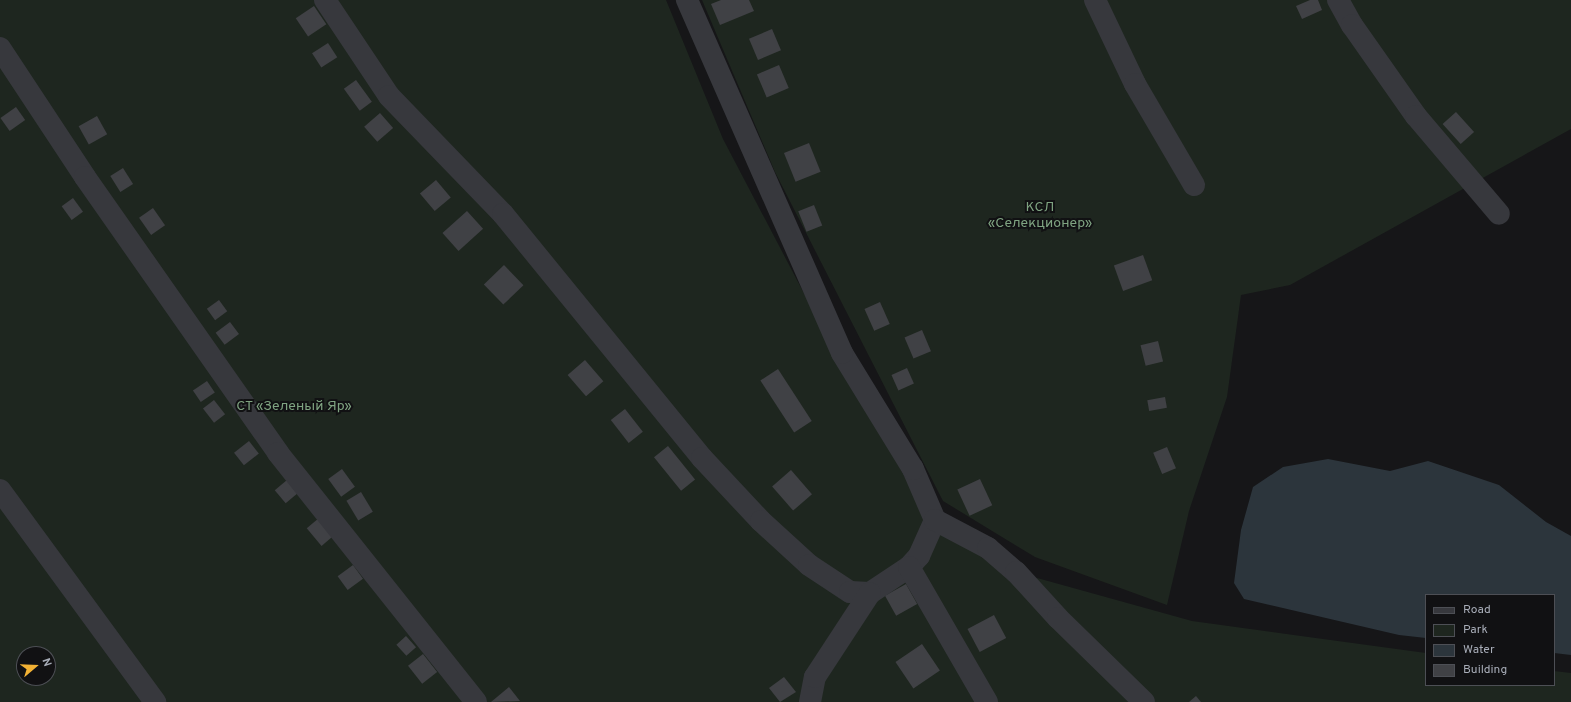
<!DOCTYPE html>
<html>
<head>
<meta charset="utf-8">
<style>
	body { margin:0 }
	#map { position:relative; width:1571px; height:702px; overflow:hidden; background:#161618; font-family:Overpass,sans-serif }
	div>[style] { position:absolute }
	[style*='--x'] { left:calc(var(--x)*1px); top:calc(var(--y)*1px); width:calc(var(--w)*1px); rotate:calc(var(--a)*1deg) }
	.green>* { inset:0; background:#1e261f }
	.water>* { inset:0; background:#2c353c }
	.building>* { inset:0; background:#404145; transform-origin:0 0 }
	.minor>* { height:22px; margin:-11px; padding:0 11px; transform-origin:11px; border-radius:11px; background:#37383d }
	span { translate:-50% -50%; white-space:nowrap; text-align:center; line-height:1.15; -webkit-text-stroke:4px #111113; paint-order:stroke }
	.park-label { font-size:14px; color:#7fa381 }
	.legend { position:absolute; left:1425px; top:594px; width:130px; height:92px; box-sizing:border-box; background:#111113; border:1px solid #4d4f55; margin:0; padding:5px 7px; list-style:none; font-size:12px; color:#a8adb8 }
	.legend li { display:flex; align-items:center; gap:8px; height:20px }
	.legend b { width:20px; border:1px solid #4d4f55 }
	.north { position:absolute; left:16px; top:646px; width:40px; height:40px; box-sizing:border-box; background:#111113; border:1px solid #4d4f55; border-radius:50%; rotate:71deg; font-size:11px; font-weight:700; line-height:16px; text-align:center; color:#a8adb8 }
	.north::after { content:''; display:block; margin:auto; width:14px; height:18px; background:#f2b134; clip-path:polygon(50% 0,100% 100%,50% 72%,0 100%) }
</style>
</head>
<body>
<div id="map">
	<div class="green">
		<i style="clip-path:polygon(evenodd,0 0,666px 0,723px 139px,819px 322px,925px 513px,1030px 576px,1192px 621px,1426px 653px,1426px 685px,1554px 685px,1554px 671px,1571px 673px,1571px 702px,0 702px,0 0,24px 654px,48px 654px,48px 678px,24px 678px,24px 654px)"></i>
		<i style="clip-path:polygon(702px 0,1571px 0,1571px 129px,1290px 285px,1241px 295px,1227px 397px,1189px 511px,1167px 605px,1035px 557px,943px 501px,775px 172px)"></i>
	</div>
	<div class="water">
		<i style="clip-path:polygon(1328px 459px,1390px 471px,1428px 461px,1499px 485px,1546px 522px,1571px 536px,1571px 655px,1554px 653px,1554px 595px,1426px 595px,1426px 638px,1399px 635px,1244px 599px,1234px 583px,1241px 530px,1253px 487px,1283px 467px)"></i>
	</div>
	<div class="building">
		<i style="clip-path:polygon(721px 0,749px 0,754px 11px,720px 25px,711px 4px)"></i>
		<i style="clip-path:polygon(1310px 0,1318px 0,1322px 10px,1302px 19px,1296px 6px)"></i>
		<i style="left:314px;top:6px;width:22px;height:22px;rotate:56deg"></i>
		<i style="left:772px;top:29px;width:23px;height:25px;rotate:67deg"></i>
		<i style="left:328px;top:43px;width:17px;height:19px;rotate:57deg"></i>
		<i style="left:779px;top:65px;width:25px;height:24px;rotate:67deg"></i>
		<i style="left:356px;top:80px;width:27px;height:15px;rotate:54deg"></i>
		<i style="left:16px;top:107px;width:16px;height:19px;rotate:55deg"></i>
		<i style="left:1456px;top:112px;width:27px;height:18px;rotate:48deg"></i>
		<i style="left:380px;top:113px;width:20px;height:21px;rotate:49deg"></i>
		<i style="left:97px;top:116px;width:21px;height:21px;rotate:61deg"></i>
		<i style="left:809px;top:143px;width:31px;height:27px;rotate:68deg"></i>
		<i style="left:123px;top:168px;width:19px;height:15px;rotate:58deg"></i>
		<i style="left:436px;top:180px;width:23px;height:21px;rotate:50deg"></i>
		<i style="left:73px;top:198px;width:17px;height:14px;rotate:54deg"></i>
		<i style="left:814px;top:205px;width:22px;height:17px;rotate:68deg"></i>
		<i style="left:153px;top:208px;width:21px;height:17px;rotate:55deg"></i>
		<i style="left:467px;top:211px;width:24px;height:33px;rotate:48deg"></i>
		<i style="left:1143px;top:255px;width:27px;height:31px;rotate:70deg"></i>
		<i style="left:504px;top:265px;width:28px;height:28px;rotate:46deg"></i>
		<i style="left:219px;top:300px;width:14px;height:15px;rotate:54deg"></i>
		<i style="left:880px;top:302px;width:24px;height:17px;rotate:66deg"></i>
		<i style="left:230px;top:322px;width:15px;height:18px;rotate:53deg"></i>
		<i style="left:922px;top:330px;width:23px;height:19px;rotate:67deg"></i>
		<i style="left:1158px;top:341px;width:21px;height:18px;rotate:76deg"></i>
		<i style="left:585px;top:360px;width:28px;height:23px;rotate:49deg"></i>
		<i style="left:907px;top:368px;width:17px;height:17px;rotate:66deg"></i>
		<i style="left:778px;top:369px;width:62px;height:21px;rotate:57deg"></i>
		<i style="left:207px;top:381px;width:14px;height:17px;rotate:56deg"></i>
		<i style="left:1165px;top:397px;width:11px;height:18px;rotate:80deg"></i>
		<i style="left:214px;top:400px;width:18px;height:14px;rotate:52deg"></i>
		<i style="left:625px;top:409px;width:29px;height:18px;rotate:52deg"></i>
		<i style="left:249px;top:441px;width:16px;height:19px;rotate:52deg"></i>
		<i style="left:668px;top:446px;width:43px;height:18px;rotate:51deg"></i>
		<i style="left:1167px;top:447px;width:23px;height:15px;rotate:67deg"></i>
		<i style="left:342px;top:469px;width:22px;height:17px;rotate:54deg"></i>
		<i style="left:791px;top:470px;width:32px;height:25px;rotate:49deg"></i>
		<i style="left:980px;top:479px;width:29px;height:25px;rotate:65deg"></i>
		<i style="left:287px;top:480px;width:17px;height:16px;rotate:50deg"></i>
		<i style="left:361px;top:492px;width:23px;height:17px;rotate:59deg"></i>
		<i style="left:319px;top:518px;width:23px;height:16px;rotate:50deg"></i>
		<i style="left:353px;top:565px;width:17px;height:19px;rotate:54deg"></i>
		<i style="left:906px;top:584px;width:23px;height:24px;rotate:61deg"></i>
		<i style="left:994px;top:615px;width:26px;height:30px;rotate:62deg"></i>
		<i style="left:406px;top:636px;width:15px;height:13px;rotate:48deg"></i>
		<i style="left:922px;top:644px;width:32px;height:32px;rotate:56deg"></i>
		<i style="left:423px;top:654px;width:23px;height:19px;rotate:52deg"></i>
		<i style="clip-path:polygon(784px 677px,796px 692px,780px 702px,769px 688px)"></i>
		<i style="clip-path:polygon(509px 687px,520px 701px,491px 702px)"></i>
		<i style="clip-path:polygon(1196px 696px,1201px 702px,1189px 702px)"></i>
	</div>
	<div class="minor">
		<i style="--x:325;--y:0;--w:115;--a:56.3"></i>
		<i style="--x:389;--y:96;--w:164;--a:46"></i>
		<i style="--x:503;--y:214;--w:315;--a:50.8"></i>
		<i style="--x:702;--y:458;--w:86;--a:46.9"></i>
		<i style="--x:761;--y:521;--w:65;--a:42.5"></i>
		<i style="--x:809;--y:565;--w:49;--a:33.4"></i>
		<i style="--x:850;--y:592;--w:20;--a:3"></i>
		<i style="--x:870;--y:593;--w:47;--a:-33.7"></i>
		<i style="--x:909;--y:567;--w:15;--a:-48"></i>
		<i style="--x:919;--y:556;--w:39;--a:-66"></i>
		<i style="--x:935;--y:520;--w:56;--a:-113.3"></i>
		<i style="--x:913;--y:469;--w:136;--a:-121.5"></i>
		<i style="--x:842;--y:353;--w:386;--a:-113.7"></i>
		<i style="--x:1095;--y:0;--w:93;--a:64.5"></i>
		<i style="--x:1135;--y:84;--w:117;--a:59.7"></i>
		<i style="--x:1338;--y:0;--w:29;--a:61"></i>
		<i style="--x:1352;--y:25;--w:111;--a:54.9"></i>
		<i style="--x:1416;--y:116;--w:128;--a:49.7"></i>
		<i style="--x:0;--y:48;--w:154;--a:56.6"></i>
		<i style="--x:85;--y:177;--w:337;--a:55"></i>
		<i style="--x:278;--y:453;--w:318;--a:51.5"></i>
		<i style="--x:0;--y:490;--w:263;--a:53.8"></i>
		<i style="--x:935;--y:520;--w:60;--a:27.8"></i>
		<i style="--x:988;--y:548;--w:37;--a:41"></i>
		<i style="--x:1016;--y:572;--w:62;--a:47.6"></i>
		<i style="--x:1058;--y:618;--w:120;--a:44.3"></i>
		<i style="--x:909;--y:567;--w:156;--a:60"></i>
		<i style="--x:810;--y:702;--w:25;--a:-79"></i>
		<i style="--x:815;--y:677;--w:100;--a:-56.8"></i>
	</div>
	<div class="park-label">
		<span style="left:1040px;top:216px">КСЛ<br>«Селекционер»</span>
		<span style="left:294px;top:407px">СТ «Зеленый Яр»</span>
	</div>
	<ul class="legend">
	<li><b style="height:5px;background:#37383d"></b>Road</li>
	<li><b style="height:11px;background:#1e261f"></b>Park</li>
	<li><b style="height:11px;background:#2c353c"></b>Water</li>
	<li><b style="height:11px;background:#404145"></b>Building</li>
	</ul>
	<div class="north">N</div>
</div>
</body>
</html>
